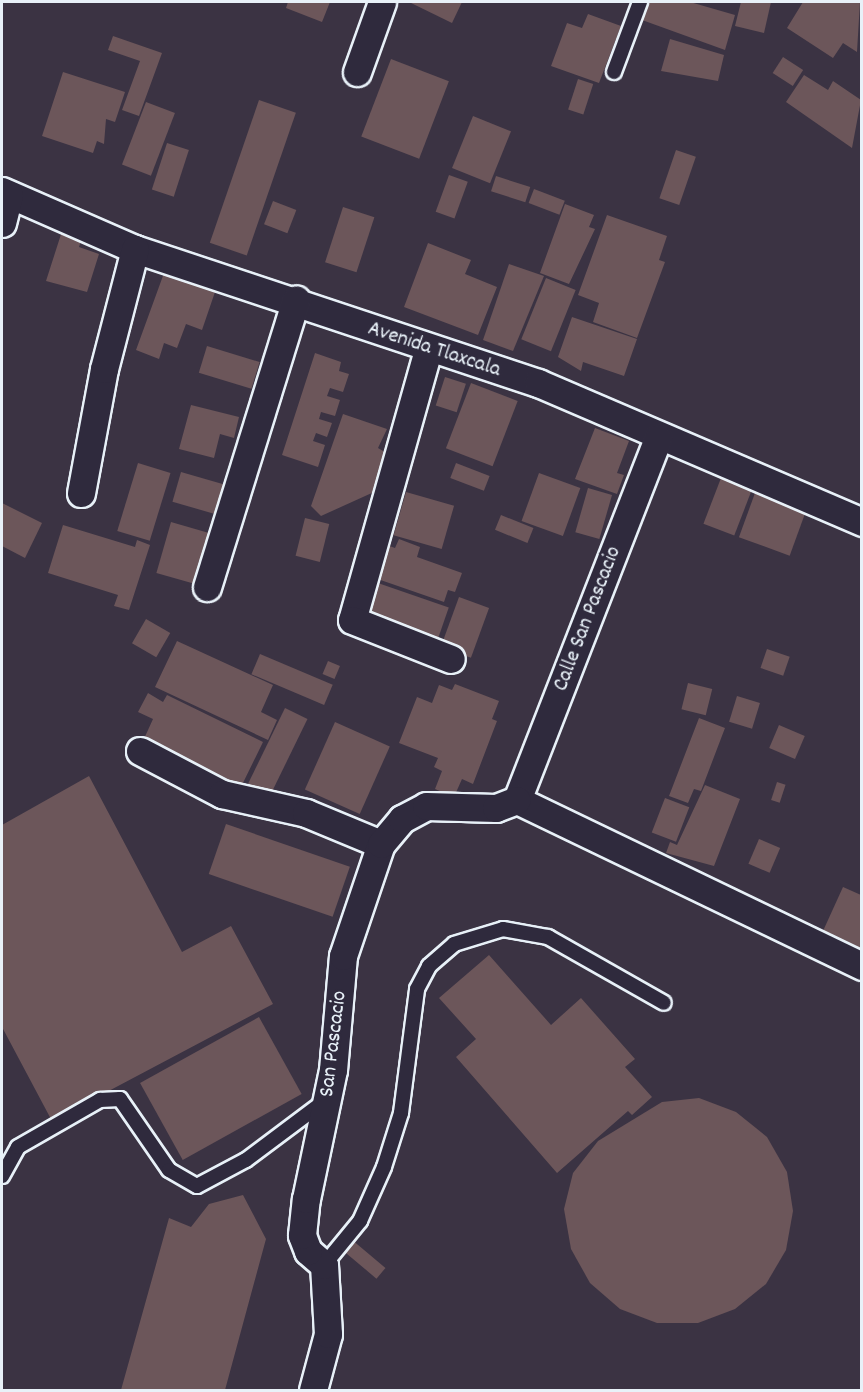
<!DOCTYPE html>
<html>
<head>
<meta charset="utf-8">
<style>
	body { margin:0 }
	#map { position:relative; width:863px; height:1392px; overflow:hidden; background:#3b3343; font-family:Dekko,sans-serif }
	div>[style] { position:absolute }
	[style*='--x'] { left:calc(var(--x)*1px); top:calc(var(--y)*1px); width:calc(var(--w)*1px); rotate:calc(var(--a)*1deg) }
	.building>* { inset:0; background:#6c565a; transform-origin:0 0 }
	.roads { filter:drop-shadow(2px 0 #e8f1f8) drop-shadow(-2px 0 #e8f1f8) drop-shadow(0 2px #e8f1f8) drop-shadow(0 -2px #e8f1f8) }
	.service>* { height:14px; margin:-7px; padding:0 7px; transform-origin:7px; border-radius:7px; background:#2f2a3d }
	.minor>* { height:27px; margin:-13.5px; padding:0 13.5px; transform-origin:13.5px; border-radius:13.5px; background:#2f2a3d }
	span { translate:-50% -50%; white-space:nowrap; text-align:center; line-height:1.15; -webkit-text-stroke:5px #2f2a3d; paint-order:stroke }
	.street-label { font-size:22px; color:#e8f1f8 }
	.frame { position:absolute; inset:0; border:3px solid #e8f1f8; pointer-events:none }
</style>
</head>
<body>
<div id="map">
	<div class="building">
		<i style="clip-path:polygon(288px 2px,330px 2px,322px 22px,286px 8px)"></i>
		<i style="clip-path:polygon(409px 2px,462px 2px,452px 23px)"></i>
		<i style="clip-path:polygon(648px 2px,690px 2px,735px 15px,725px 50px,642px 20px)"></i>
		<i style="clip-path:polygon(741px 2px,771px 2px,764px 33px,735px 26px)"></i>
		<i style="clip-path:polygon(803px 2px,860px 2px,857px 52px,843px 43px,833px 58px,787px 28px)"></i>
		<i style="clip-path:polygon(588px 14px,621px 26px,599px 83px,551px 66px,567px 23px,582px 28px)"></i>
		<i style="clip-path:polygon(113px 36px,162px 53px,139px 116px,122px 110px,140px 61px,108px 50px)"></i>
		<i style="clip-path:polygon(670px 39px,724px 55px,718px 81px,661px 71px)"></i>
		<i style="left:783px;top:57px;width:24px;height:19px;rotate:33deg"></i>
		<i style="left:391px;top:59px;width:62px;height:83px;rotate:21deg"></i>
		<i style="clip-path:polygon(63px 72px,125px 92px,115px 122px,106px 119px,104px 144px,97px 141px,93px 153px,42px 136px)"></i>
		<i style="clip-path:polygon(804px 75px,828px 90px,833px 81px,861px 100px,852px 148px,786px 102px)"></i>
		<i style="left:578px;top:79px;width:16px;height:32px;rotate:18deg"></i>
		<i style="left:259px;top:100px;width:39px;height:151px;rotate:19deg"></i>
		<i style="left:146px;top:102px;width:31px;height:67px;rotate:21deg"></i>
		<i style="left:473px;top:116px;width:41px;height:56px;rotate:22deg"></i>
		<i style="left:167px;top:143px;width:23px;height:49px;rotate:18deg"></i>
		<i style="left:676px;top:150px;width:21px;height:51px;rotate:19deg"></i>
		<i style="left:449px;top:175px;width:20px;height:39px;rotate:20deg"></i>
		<i style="left:496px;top:176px;width:36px;height:16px;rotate:18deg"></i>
		<i style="left:534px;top:189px;width:33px;height:15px;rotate:21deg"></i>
		<i style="left:273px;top:201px;width:25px;height:25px;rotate:21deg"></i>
		<i style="clip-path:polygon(565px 204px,594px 215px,589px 227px,595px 229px,569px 284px,540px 273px)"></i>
		<i style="left:343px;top:207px;width:33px;height:58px;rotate:18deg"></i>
		<i style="clip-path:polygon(607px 215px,667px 236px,659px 260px,665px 262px,637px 338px,593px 322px,599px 303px,578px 295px)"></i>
		<i style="clip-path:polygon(63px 228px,83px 235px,79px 247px,99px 254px,87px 292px,46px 281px)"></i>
		<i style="clip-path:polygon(428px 243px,471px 260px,465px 274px,497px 287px,478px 335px,404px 307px)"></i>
		<i style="clip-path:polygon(509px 264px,544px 276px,513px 351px,483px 340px)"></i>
		<i style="clip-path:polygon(164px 273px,215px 292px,202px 330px,186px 324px,177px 348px,164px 343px,159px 359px,136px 350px)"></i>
		<i style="left:546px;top:278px;width:32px;height:66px;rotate:22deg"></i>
		<i style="clip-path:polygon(572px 317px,637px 339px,624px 376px,583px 362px,581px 371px,558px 357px)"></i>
		<i style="left:207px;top:346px;width:55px;height:28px;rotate:17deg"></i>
		<i style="clip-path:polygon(315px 353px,341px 362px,339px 371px,349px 374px,343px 392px,330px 388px,327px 396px,340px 400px,335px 416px,321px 412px,319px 419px,332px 423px,327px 437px,316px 433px,313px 441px,325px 445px,318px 467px,282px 455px)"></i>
		<i style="left:445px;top:377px;width:22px;height:30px;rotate:18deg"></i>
		<i style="left:471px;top:383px;width:50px;height:70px;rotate:21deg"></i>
		<i style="clip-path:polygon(191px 405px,239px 417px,234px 438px,220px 434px,214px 458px,179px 449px)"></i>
		<i style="clip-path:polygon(343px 414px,387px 429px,378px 448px,388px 454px,374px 492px,321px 516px,311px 506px)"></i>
		<i style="clip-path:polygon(595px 428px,629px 441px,617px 473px,624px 475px,617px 494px,575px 479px)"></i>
		<i style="left:138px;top:463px;width:34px;height:71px;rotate:17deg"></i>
		<i style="left:456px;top:463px;width:36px;height:16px;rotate:21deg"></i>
		<i style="left:181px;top:472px;width:45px;height:31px;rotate:16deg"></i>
		<i style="left:539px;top:473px;width:44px;height:51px;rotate:20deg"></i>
		<i style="left:721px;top:478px;width:33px;height:49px;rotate:21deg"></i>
		<i style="left:588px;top:488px;width:25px;height:46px;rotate:16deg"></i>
		<i style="left:406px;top:492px;width:50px;height:45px;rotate:16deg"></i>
		<i style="left:755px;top:493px;width:54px;height:47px;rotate:20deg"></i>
		<i style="clip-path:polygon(2px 503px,42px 523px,25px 558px,2px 546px)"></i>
		<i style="left:501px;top:515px;width:35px;height:16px;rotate:22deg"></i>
		<i style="left:305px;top:518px;width:25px;height:39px;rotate:14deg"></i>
		<i style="left:171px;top:522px;width:44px;height:53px;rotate:16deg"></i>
		<i style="clip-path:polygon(63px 525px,135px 547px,137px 540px,150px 545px,129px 610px,114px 606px,118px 595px,48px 573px)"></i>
		<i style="clip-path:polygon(399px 539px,420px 547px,417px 557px,462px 573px,455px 592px,448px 590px,444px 602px,369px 576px,381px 543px,395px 548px)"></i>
		<i style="left:375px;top:582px;width:78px;height:39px;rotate:19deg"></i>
		<i style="left:459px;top:597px;width:32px;height:53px;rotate:20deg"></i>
		<i style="left:146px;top:619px;width:28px;height:28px;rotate:30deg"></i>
		<i style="clip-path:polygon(177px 641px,273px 685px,261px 712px,277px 720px,268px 740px,155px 687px)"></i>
		<i style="left:767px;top:649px;width:24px;height:20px;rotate:19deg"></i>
		<i style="left:260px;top:654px;width:79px;height:22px;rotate:23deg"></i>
		<i style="left:328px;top:661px;width:13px;height:14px;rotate:23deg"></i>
		<i style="left:688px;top:683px;width:25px;height:27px;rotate:14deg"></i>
		<i style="clip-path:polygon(455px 684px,499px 701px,492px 719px,497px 721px,473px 784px,462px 779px,454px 797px,435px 789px,442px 771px,434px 767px,438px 758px,399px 743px,417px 697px,432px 703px,439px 685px,452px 690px)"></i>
		<i style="clip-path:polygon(148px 693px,163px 702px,167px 695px,263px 742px,240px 789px,143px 741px,153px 719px,138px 712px)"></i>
		<i style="left:737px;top:696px;width:24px;height:27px;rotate:17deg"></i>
		<i style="left:285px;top:708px;width:25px;height:88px;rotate:26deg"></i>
		<i style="clip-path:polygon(699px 718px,725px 728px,701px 791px,694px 789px,688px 803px,669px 796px)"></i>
		<i style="left:335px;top:722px;width:60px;height:74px;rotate:24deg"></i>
		<i style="left:779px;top:725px;width:28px;height:25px;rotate:23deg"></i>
		<i style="clip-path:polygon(89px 776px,182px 952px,231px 926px,273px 1004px,52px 1121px,2px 1027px,2px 825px)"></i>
		<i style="left:777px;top:782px;width:9px;height:19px;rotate:18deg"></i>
		<i style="clip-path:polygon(705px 785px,740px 799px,714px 866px,666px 853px,670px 842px,677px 845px)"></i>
		<i style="left:665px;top:798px;width:26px;height:37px;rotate:21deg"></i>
		<i style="left:226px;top:824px;width:131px;height:53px;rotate:19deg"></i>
		<i style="left:759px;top:839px;width:23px;height:27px;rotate:23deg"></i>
		<i style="clip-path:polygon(843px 887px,861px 895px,861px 949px,823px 931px)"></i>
		<i style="clip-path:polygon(489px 955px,551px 1025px,581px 998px,635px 1059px,625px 1067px,652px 1097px,632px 1115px,628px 1111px,557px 1173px,456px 1057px,476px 1039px,439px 998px)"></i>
		<i style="left:259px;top:1017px;width:88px;height:136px;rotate:61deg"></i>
		<i style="clip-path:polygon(699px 1098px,736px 1112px,767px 1137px,787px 1172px,793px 1211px,786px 1250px,766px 1284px,735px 1309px,698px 1323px,657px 1323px,620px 1309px,590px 1283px,571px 1249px,564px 1209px,573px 1173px,598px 1141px,662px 1102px)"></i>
		<i style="clip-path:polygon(243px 1195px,266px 1239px,225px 1390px,121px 1390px,169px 1218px,191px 1227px,209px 1204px)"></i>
		<i style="left:351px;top:1239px;width:45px;height:14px;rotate:40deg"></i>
	</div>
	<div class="roads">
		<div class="service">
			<i style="--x:614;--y:72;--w:75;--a:-69.6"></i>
			<i style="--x:2;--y:1176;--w:33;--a:-61"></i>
			<i style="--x:18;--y:1147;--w:95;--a:-29.8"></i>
			<i style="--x:100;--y:1100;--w:20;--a:-3"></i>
			<i style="--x:120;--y:1099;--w:86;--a:55.4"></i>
			<i style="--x:169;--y:1170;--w:32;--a:30"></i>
			<i style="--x:197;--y:1186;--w:55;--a:-28"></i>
			<i style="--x:246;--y:1160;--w:99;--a:-36.8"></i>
			<i style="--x:324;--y:1265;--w:57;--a:-50.7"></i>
			<i style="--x:360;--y:1221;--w:59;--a:-66"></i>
			<i style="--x:384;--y:1167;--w:57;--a:-72.5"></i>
			<i style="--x:401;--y:1113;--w:125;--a:-82.6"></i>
			<i style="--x:417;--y:989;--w:26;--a:-62"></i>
			<i style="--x:429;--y:966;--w:33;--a:-41"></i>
			<i style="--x:454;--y:944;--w:51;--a:-17"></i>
			<i style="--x:503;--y:929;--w:46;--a:10.1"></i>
			<i style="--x:548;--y:937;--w:133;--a:29.6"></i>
		</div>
		<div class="minor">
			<i style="--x:357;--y:72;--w:74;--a:-70.3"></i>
			<i style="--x:2;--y:191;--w:145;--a:23.6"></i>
			<i style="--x:135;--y:249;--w:425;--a:18.4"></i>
			<i style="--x:538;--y:383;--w:353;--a:23.2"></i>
			<i style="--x:2;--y:223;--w:29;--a:-76"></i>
			<i style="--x:428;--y:350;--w:280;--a:105.7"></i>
			<i style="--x:352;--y:620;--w:106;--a:21.5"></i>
			<i style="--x:81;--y:493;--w:126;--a:-79.5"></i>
			<i style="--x:104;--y:369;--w:124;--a:-75.5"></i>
			<i style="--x:207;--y:587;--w:301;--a:-72.8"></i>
			<i style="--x:140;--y:751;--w:93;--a:27.7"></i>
			<i style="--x:222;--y:794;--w:86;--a:12.7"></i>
			<i style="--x:306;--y:813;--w:81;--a:22.5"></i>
			<i style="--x:517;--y:800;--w:388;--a:-68.7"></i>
			<i style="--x:517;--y:800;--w:383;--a:25.7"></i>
			<i style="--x:313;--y:1390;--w:58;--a:-75"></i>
			<i style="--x:328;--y:1334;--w:69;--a:-93.3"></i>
			<i style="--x:324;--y:1265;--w:21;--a:-139"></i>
			<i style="--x:308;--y:1251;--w:17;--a:-111"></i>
			<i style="--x:302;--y:1235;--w:36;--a:-84"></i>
			<i style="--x:306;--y:1199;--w:132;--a:-78.2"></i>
			<i style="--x:333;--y:1070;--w:114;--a:-85"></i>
			<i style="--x:343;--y:956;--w:118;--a:-71.3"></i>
			<i style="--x:381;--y:844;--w:33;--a:-50"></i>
			<i style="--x:402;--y:819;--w:27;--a:-28"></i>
			<i style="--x:426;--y:806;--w:70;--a:1.6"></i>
			<i style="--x:496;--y:808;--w:22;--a:-21"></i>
		</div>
	</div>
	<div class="street-label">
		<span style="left:434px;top:350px;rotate:18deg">Avenida Tlaxcala</span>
		<span style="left:588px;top:619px;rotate:-69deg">Calle San Pascacio</span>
		<span style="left:334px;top:1044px;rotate:-83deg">San Pascacio</span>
	</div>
	<div class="frame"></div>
</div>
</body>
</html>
